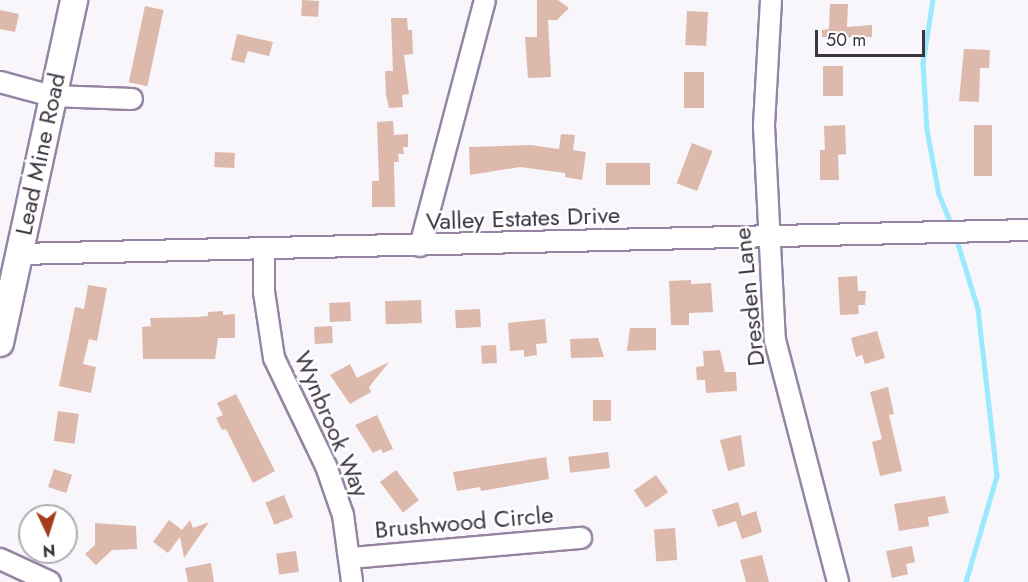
<!DOCTYPE html>
<html>
<head>
<meta charset="utf-8">
<style>
	body { margin:0 }
	#map { position:relative; width:1028px; height:582px; overflow:hidden; background:#f8f5fb; font-family:Jost,sans-serif }
	div>[style] { position:absolute }
	[style*='--x'] { left:calc(var(--x)*1px); top:calc(var(--y)*1px); width:calc(var(--w)*1px); rotate:calc(var(--a)*1deg) }
	.stream>* { height:4.5px; margin:-2.25px; padding:0 2.25px; transform-origin:2.25px; border-radius:2.25px; background:#9be9fe }
	.building>* { inset:0; background:#ddb9ab; transform-origin:0 0 }
	.roads { filter:drop-shadow(2px 0 #9685a2) drop-shadow(-2px 0 #9685a2) drop-shadow(0 2px #9685a2) drop-shadow(0 -2px #9685a2) }
	.minor>* { height:20px; margin:-10px; padding:0 10px; transform-origin:10px; border-radius:10px; background:#fff }
	.major>* { height:26px; margin:-13px; padding:0 13px; transform-origin:13px; border-radius:13px; background:#fff }
	span { translate:-50% -50%; white-space:nowrap; text-align:center; line-height:1.15; -webkit-text-stroke:4.5px #fff; paint-order:stroke }
	.street-label { font-size:24px; color:#3c3541 }
	.north { position:absolute; left:18px; top:504px; width:60px; height:60px; box-sizing:border-box; background:#fff; border:2px solid #b1aeb3; border-radius:50%; rotate:176deg; font-size:16px; font-weight:700; line-height:24px; text-align:center; color:#3c3541 }
	.north::after { content:''; display:block; margin:auto; width:21px; height:27px; background:#a43c1d; clip-path:polygon(50% 0,100% 100%,50% 72%,0 100%) }
	.scale { position:absolute; left:815px; top:30px; width:110px; height:27px; box-sizing:border-box; border:3px solid #3c3541; border-top:0; padding-left:8px; font-size:18px; line-height:21px; white-space:nowrap; color:#3c3541; -webkit-text-stroke:4px #fff; paint-order:stroke }
</style>
</head>
<body>
<div id="map">
	<div class="stream">
		<i style="--x:933;--y:0;--w:64;--a:99"></i>
		<i style="--x:923;--y:63;--w:67;--a:86.6"></i>
		<i style="--x:927;--y:130;--w:65;--a:79.4"></i>
		<i style="--x:939;--y:194;--w:35;--a:68"></i>
		<i style="--x:956;--y:237;--w:75;--a:73"></i>
		<i style="--x:978;--y:309;--w:168;--a:83.5"></i>
		<i style="--x:997;--y:476;--w:110;--a:106.3"></i>
	</div>
	<div class="building">
		<i style="left:302px;top:0;width:17px;height:16px;rotate:3deg"></i>
		<i style="clip-path:polygon(537px 0,558px 0,569px 8px,557px 20px,548px 20px,551px 77px,528px 78px,525px 37px,537px 37px)"></i>
		<i style="clip-path:polygon(830px 4px,848px 4px,847px 27px,872px 25px,872px 37px,822px 37px,822px 30px,829px 29px)"></i>
		<i style="left:145px;top:6px;width:19px;height:78px;rotate:12deg"></i>
		<i style="clip-path:polygon(0 10px,19px 14px,15px 32px,0 29px)"></i>
		<i style="left:687px;top:11px;width:21px;height:34px;rotate:3deg"></i>
		<i style="clip-path:polygon(391px 18px,407px 18px,408px 30px,412px 30px,413px 54px,404px 55px,409px 94px,402px 95px,403px 107px,389px 108px,386px 95px,385px 71px,393px 71px)"></i>
		<i style="clip-path:polygon(237px 34px,273px 42px,269px 56px,248px 51px,244px 63px,231px 60px)"></i>
		<i style="clip-path:polygon(964px 49px,990px 50px,989px 68px,980px 68px,979px 102px,959px 101px)"></i>
		<i style="left:823px;top:66px;width:20px;height:30px"></i>
		<i style="left:684px;top:72px;width:20px;height:36px"></i>
		<i style="clip-path:polygon(393px 121px,394px 135px,408px 134px,408px 147px,403px 147px,404px 154px,398px 154px,399px 162px,394px 162px,395px 207px,372px 207px,372px 181px,379px 181px,377px 122px)"></i>
		<i style="clip-path:polygon(845px 125px,846px 154px,838px 155px,839px 180px,820px 180px,820px 150px,825px 150px,824px 126px)"></i>
		<i style="left:974px;top:125px;width:18px;height:51px"></i>
		<i style="clip-path:polygon(561px 134px,575px 135px,573px 150px,586px 152px,582px 180px,565px 177px,565px 173px,520px 167px,470px 175px,469px 147px,530px 145px,559px 149px)"></i>
		<i style="left:692px;top:143px;width:22px;height:43px;rotate:21deg"></i>
		<i style="left:215px;top:152px;width:20px;height:15px;rotate:3deg"></i>
		<i style="left:606px;top:163px;width:44px;height:22px"></i>
		<i style="clip-path:polygon(857px 276px,858px 291px,866px 291px,865px 305px,858px 305px,859px 314px,840px 315px,838px 277px)"></i>
		<i style="clip-path:polygon(691px 280px,691px 284px,711px 283px,713px 312px,689px 313px,689px 325px,671px 325px,669px 281px)"></i>
		<i style="clip-path:polygon(88px 285px,107px 288px,97px 341px,89px 339px,83px 364px,96px 367px,91px 393px,59px 386px,75px 307px,84px 309px)"></i>
		<i style="left:421px;top:300px;width:23px;height:36px;rotate:88deg"></i>
		<i style="left:350px;top:302px;width:19px;height:21px;rotate:87deg"></i>
		<i style="left:480px;top:309px;width:18px;height:25px;rotate:87deg"></i>
		<i style="clip-path:polygon(223px 311px,223px 315px,235px 314px,235px 338px,218px 338px,215px 359px,143px 359px,142px 327px,151px 326px,150px 318px,197px 317px,208px 316px,208px 312px)"></i>
		<i style="clip-path:polygon(545px 319px,547px 343px,536px 344px,537px 355px,524px 357px,524px 350px,510px 351px,508px 323px)"></i>
		<i style="left:332px;top:326px;width:17px;height:18px;rotate:87deg"></i>
		<i style="clip-path:polygon(630px 328px,656px 328px,656px 350px,627px 351px)"></i>
		<i style="clip-path:polygon(877px 331px,885px 358px,865px 364px,862px 355px,856px 357px,851px 338px)"></i>
		<i style="clip-path:polygon(598px 338px,604px 357px,571px 358px,570px 339px)"></i>
		<i style="left:496px;top:345px;width:18px;height:15px;rotate:87deg"></i>
		<i style="clip-path:polygon(720px 350px,725px 372px,736px 372px,737px 391px,706px 393px,705px 380px,697px 380px,696px 367px,704px 366px,703px 351px)"></i>
		<i style="clip-path:polygon(389px 362px,369px 387px,371px 392px,350px 404px,330px 375px,350px 364px,357px 378px)"></i>
		<i style="clip-path:polygon(888px 387px,894px 414px,889px 415px,902px 471px,880px 476px,872px 442px,882px 439px,870px 392px)"></i>
		<i style="clip-path:polygon(236px 394px,275px 471px,253px 483px,226px 429px,222px 430px,216px 418px,223px 415px,217px 403px)"></i>
		<i style="left:593px;top:400px;width:18px;height:21px"></i>
		<i style="left:58px;top:411px;width:21px;height:30px;rotate:8deg"></i>
		<i style="clip-path:polygon(377px 415px,393px 449px,383px 453px,381px 449px,373px 453px,355px 425px)"></i>
		<i style="clip-path:polygon(741px 435px,745px 466px,728px 471px,720px 440px)"></i>
		<i style="left:608px;top:452px;width:16px;height:40px;rotate:83deg"></i>
		<i style="clip-path:polygon(546px 457px,549px 479px,481px 491px,480px 487px,457px 491px,453px 472px)"></i>
		<i style="left:54px;top:469px;width:19px;height:19px;rotate:18deg"></i>
		<i style="left:396px;top:470px;width:38px;height:20px;rotate:53deg"></i>
		<i style="left:656px;top:475px;width:21px;height:27px;rotate:55deg"></i>
		<i style="left:284px;top:495px;width:24px;height:20px;rotate:68deg"></i>
		<i style="clip-path:polygon(945px 496px,949px 513px,928px 517px,929px 526px,899px 531px,894px 504px)"></i>
		<i style="clip-path:polygon(738px 502px,742px 516px,756px 511px,762px 532px,742px 539px,736px 521px,718px 527px,712px 510px)"></i>
		<i style="clip-path:polygon(169px 520px,182px 530px,190px 520px,193px 528px,209px 522px,184px 558px,180px 537px,168px 553px,153px 542px)"></i>
		<i style="clip-path:polygon(95px 523px,136px 526px,137px 549px,112px 550px,96px 565px,85px 554px,95px 545px)"></i>
		<i style="left:675px;top:528px;width:32px;height:21px;rotate:86deg"></i>
		<i style="clip-path:polygon(912px 546px,915px 562px,906px 564px,908px 574px,892px 578px,886px 551px)"></i>
		<i style="left:296px;top:551px;width:21px;height:20px;rotate:82deg"></i>
		<i style="clip-path:polygon(762px 555px,769px 582px,746px 582px,740px 560px)"></i>
		<i style="clip-path:polygon(211px 563px,214px 582px,188px 582px,185px 568px)"></i>
	</div>
	<div class="roads">
		<div class="minor">
			<i style="--x:771;--y:0;--w:126;--a:93.2"></i>
			<i style="--x:764;--y:126;--w:214;--a:87.1"></i>
			<i style="--x:775;--y:340;--w:250;--a:75.4"></i>
			<i style="--x:0;--y:82;--w:54;--a:15.1"></i>
			<i style="--x:52;--y:96;--w:80;--a:2.1"></i>
			<i style="--x:420;--y:246;--w:254;--a:-75.2"></i>
			<i style="--x:264;--y:250;--w:42;--a:90"></i>
			<i style="--x:264;--y:292;--w:67;--a:81.4"></i>
			<i style="--x:274;--y:358;--w:120;--a:64.3"></i>
			<i style="--x:326;--y:466;--w:52;--a:70.9"></i>
			<i style="--x:343;--y:515;--w:68;--a:82.3"></i>
			<i style="--x:19;--y:254;--w:1009;--a:-1.36"></i>
			<i style="--x:351;--y:558;--w:231;--a:-5"></i>
			<i style="--x:0;--y:559;--w:55;--a:24.7"></i>
		</div>
		<div class="major">
			<i style="--x:0;--y:343;--w:351;--a:-77.8"></i>
		</div>
	</div>
	<div class="street-label">
		<span style="left:40px;top:154px;rotate:-78deg">Lead Mine Road</span>
		<span style="left:523px;top:218px;rotate:-2deg">Valley Estates Drive</span>
		<span style="left:749px;top:297px;rotate:-96deg">Dresden Lane</span>
		<span style="left:332px;top:424px;rotate:67deg">Wynbrook Way</span>
		<span style="left:464px;top:522px;rotate:-5deg">Brushwood Circle</span>
	</div>
	<div class="north">N</div>
	<div class="scale">50 m</div>
</div>
</body>
</html>
